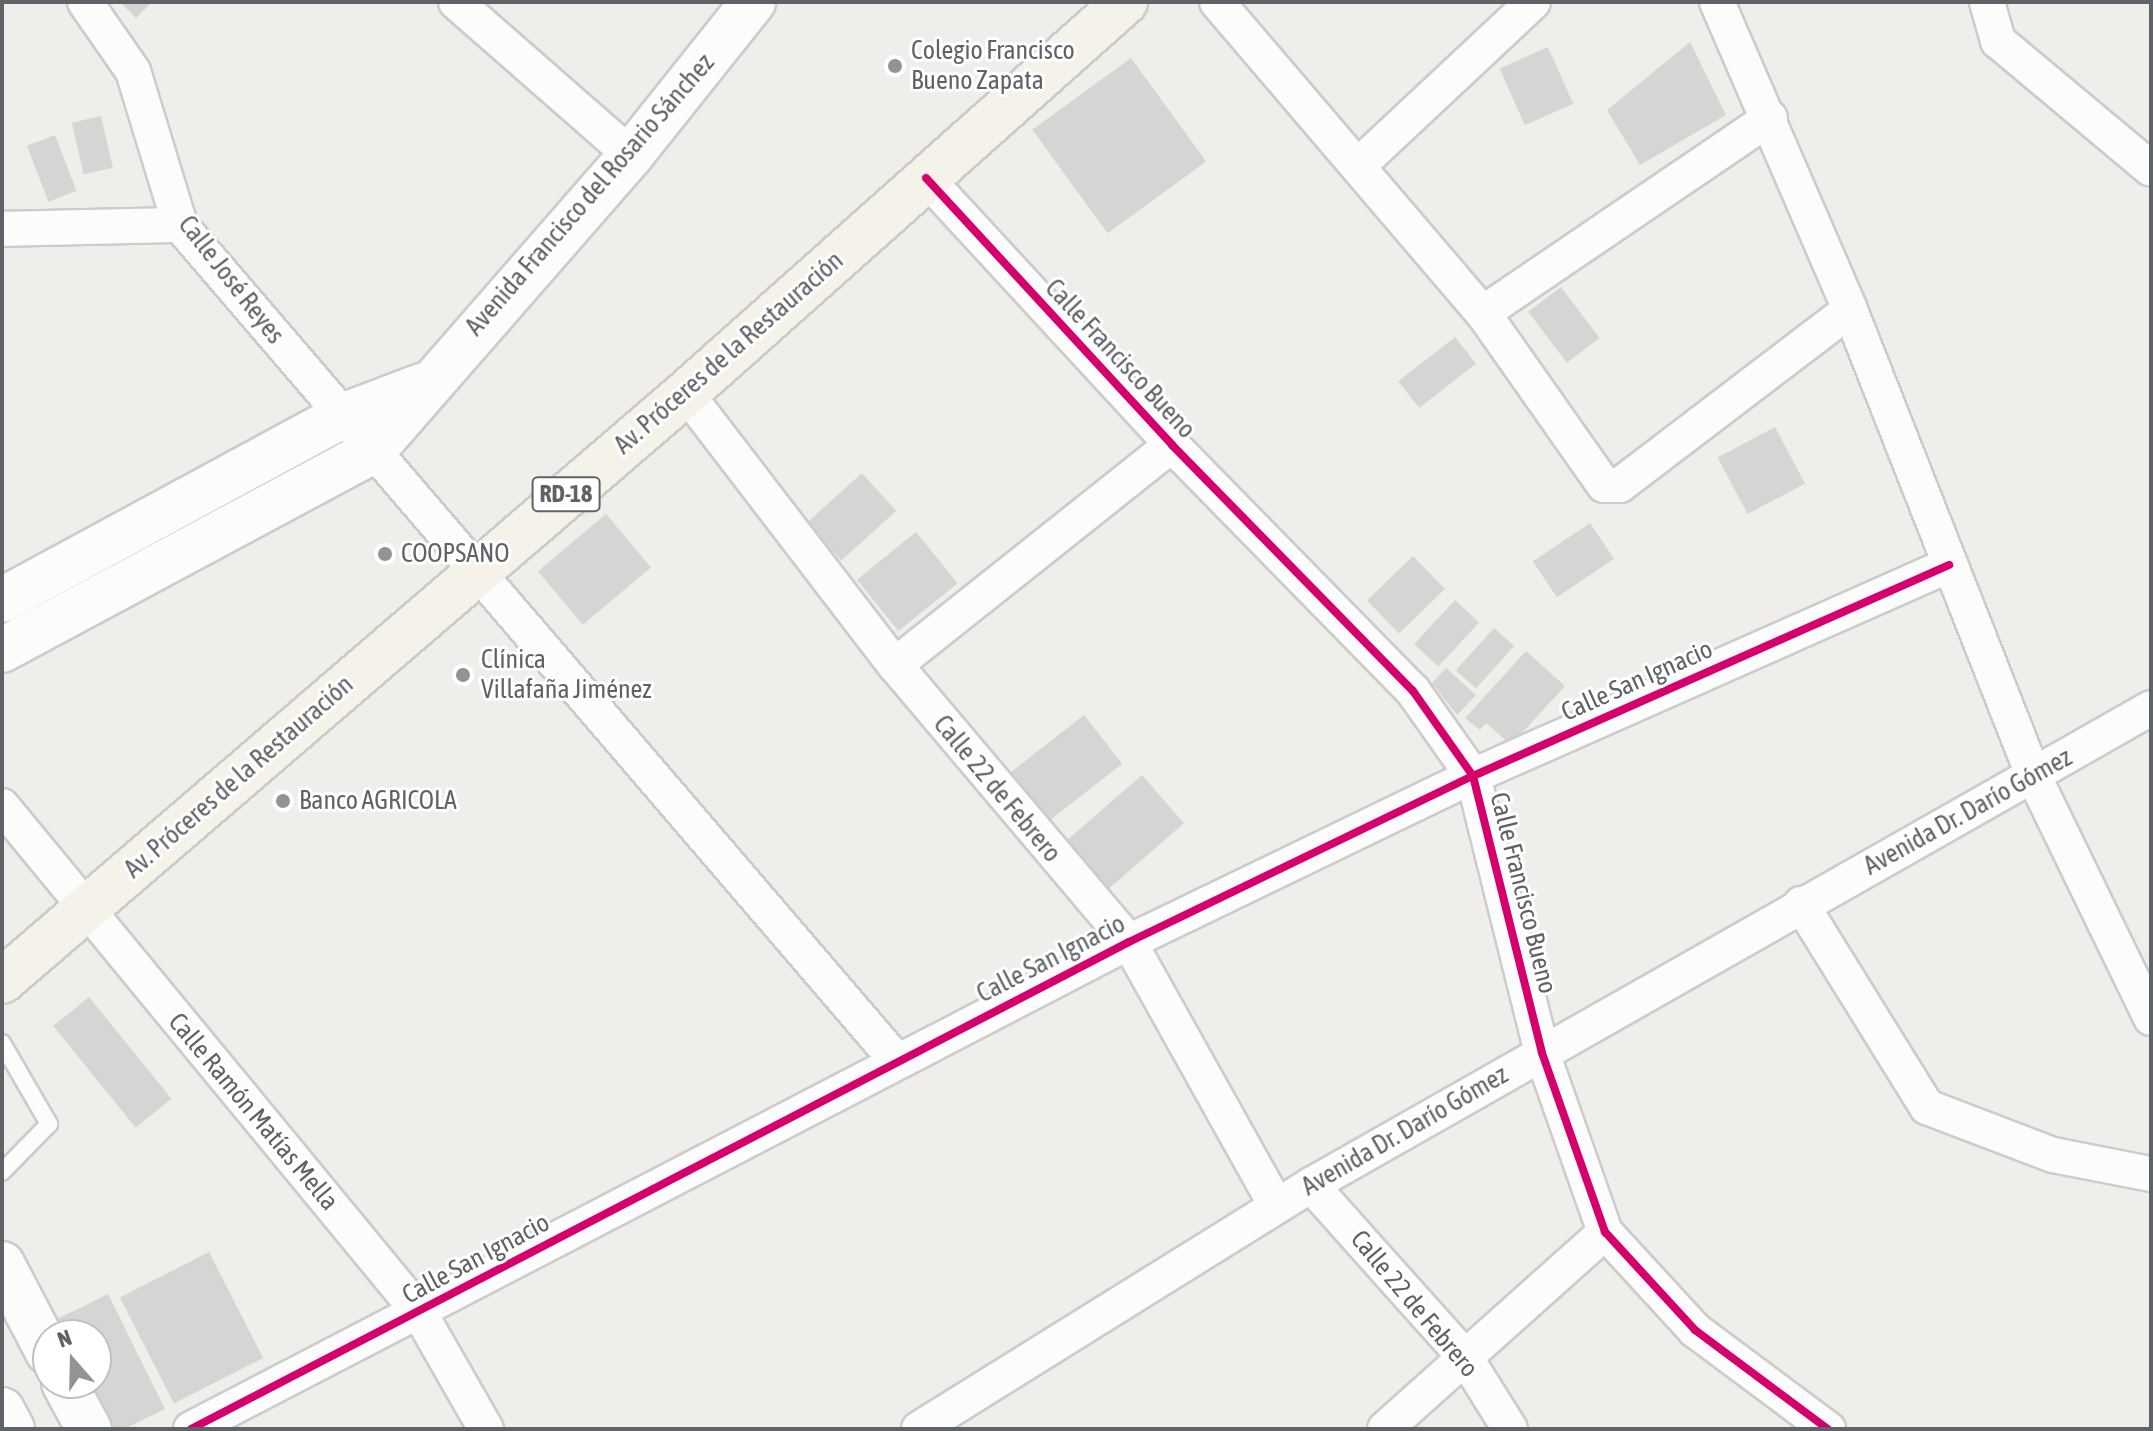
<!DOCTYPE html>
<html>
<head>
<meta charset="utf-8">
<style>
	body { margin:0 }
	#map { position:relative; width:2153px; height:1431px; overflow:hidden; background:#efeeea; font-family:"Asap Condensed",sans-serif }
	div>[style] { position:absolute }
	[style*='--x'] { left:calc(var(--x)*1px); top:calc(var(--y)*1px); width:calc(var(--w)*1px); rotate:calc(var(--a)*1deg) }
	.building>* { inset:0; background:#d6d5d3; transform-origin:0 0 }
	.roads { filter:drop-shadow(2px 0 #cbcccc) drop-shadow(-2px 0 #cbcccc) drop-shadow(0 2px #cbcccc) drop-shadow(0 -2px #cbcccc) }
	.service>* { height:16px; margin:-8px; padding:0 8px; transform-origin:8px; border-radius:8px; background:#fdfcfc }
	.minor>* { height:34px; margin:-17px; padding:0 17px; transform-origin:17px; border-radius:17px; background:#fdfcfc }
	.secondary>* { height:44px; margin:-22px; padding:0 22px; transform-origin:22px; border-radius:22px; background:#fdfcfc }
	.primary>* { height:44px; margin:-22px; padding:0 22px; transform-origin:22px; border-radius:22px; background:#f4f2e9 }
	.cycleway>* { height:8px; margin:-4px; padding:0 4px; transform-origin:4px; border-radius:4px; background:#d6006c }
	.dots>* { width:22px; height:22px; translate:-50% -50%; box-sizing:border-box; border:4px solid #fff; border-radius:50% }
	span { translate:-50% -50%; white-space:nowrap; text-align:center; line-height:1.15; -webkit-text-stroke:6px #fff; paint-order:stroke }
	.shield-label span { padding:2px 6px; background:#fff; border:2px solid; border-radius:6px; -webkit-text-stroke-width:0 }
	.shield-label { font-size:24px; color:#5f6368; font-weight:700 }
	.poi-label { font-size:26px; color:#5f6368 }
	.left { translate:0 -50%; text-align:left }
	.street-label { font-size:26px; color:#5f6368 }
	.frame { position:absolute; inset:0; border:4px solid #5f6368; pointer-events:none }
	.north { position:absolute; left:32px; top:1319px; width:80px; height:80px; box-sizing:border-box; background:#fff; border:2px solid #bfc1c3; border-radius:50%; rotate:340deg; font-size:22px; font-weight:700; line-height:32px; text-align:center; color:#5f6368 }
	.north::after { content:''; display:block; margin:auto; width:28px; height:36px; background:#919496; clip-path:polygon(50% 0,100% 100%,50% 72%,0 100%) }
</style>
</head>
<body>
<div id="map">
	<div class="building">
		<i style="clip-path:polygon(120px 2px,152px 2px,136px 18px)"></i>
		<i style="clip-path:polygon(1690px 42px,1726px 115px,1640px 165px,1607px 110px)"></i>
		<i style="left:1548px;top:47px;width:62px;height:53px;rotate:66deg"></i>
		<i style="left:1131px;top:58px;width:128px;height:122px;rotate:54deg"></i>
		<i style="left:101px;top:116px;width:53px;height:30px;rotate:77deg"></i>
		<i style="left:55px;top:135px;width:60px;height:30px;rotate:69deg"></i>
		<i style="left:1561px;top:287px;width:64px;height:41px;rotate:53deg"></i>
		<i style="left:1455px;top:337px;width:34px;height:72px;rotate:52deg"></i>
		<i style="left:1775px;top:427px;width:64px;height:65px;rotate:62deg"></i>
		<i style="left:862px;top:473px;width:51px;height:74px;rotate:48deg"></i>
		<i style="left:606px;top:514px;width:70px;height:89px;rotate:50deg"></i>
		<i style="left:1590px;top:523px;width:43px;height:69px;rotate:56deg"></i>
		<i style="left:916px;top:532px;width:66px;height:76px;rotate:51deg"></i>
		<i style="left:1413px;top:556px;width:46px;height:64px;rotate:46deg"></i>
		<i style="left:1455px;top:600px;width:33px;height:60px;rotate:43deg"></i>
		<i style="left:1494px;top:628px;width:27px;height:57px;rotate:42deg"></i>
		<i style="clip-path:polygon(1526px 651px,1565px 686px,1511px 745px,1486px 723px,1480px 730px,1465px 718px)"></i>
		<i style="clip-path:polygon(1446px 668px,1476px 695px,1457px 715px,1432px 683px)"></i>
		<i style="left:1084px;top:715px;width:62px;height:95px;rotate:52deg"></i>
		<i style="left:1142px;top:775px;width:64px;height:104px;rotate:49deg"></i>
		<i style="left:89px;top:997px;width:131px;height:46px;rotate:51deg"></i>
		<i style="left:209px;top:1252px;width:119px;height:100px;rotate:63deg"></i>
		<i style="clip-path:polygon(108px 1294px,165px 1409px,124px 1429px,100px 1429px,77px 1383px,96px 1383px,96px 1335px,53px 1335px,47px 1324px)"></i>
	</div>
	<div class="roads">
		<div class="service">
			<i style="--x:2;--y:1043;--w:94;--a:59.9"></i>
			<i style="--x:49;--y:1124;--w:67;--a:134.4"></i>
		</div>
		<div class="minor">
			<i style="--x:85;--y:2;--w:84;--a:55.2"></i>
			<i style="--x:133;--y:71;--w:161;--a:73"></i>
			<i style="--x:180;--y:225;--w:1100;--a:49.39"></i>
			<i style="--x:456;--y:2;--w:232;--a:41.2"></i>
			<i style="--x:1217;--y:2;--w:409;--a:49.5"></i>
			<i style="--x:1483;--y:313;--w:347;--a:-34.2"></i>
			<i style="--x:1717;--y:2;--w:335;--a:66.6"></i>
			<i style="--x:1850;--y:310;--w:502;--a:68.5"></i>
			<i style="--x:2034;--y:777;--w:268;--a:64.1"></i>
			<i style="--x:1987;--y:2;--w:41;--a:74.2"></i>
			<i style="--x:1998;--y:41;--w:199;--a:39.9"></i>
			<i style="--x:1359;--y:165;--w:238;--a:-43.1"></i>
			<i style="--x:926;--y:178;--w:363;--a:47.3"></i>
			<i style="--x:1172;--y:445;--w:344;--a:45.6"></i>
			<i style="--x:1413;--y:691;--w:104;--a:54.8"></i>
			<i style="--x:1473;--y:776;--w:285;--a:76"></i>
			<i style="--x:1542;--y:1053;--w:190;--a:70.6"></i>
			<i style="--x:1605;--y:1232;--w:133;--a:47.4"></i>
			<i style="--x:1695;--y:1330;--w:166;--a:36.7"></i>
			<i style="--x:2;--y:229;--w:178;--a:-1.3"></i>
			<i style="--x:1483;--y:313;--w:210;--a:54.9"></i>
			<i style="--x:1604;--y:485;--w:16;--a:0"></i>
			<i style="--x:1620;--y:485;--w:289;--a:-37.3"></i>
			<i style="--x:686;--y:393;--w:343;--a:52.5"></i>
			<i style="--x:895;--y:665;--w:363;--a:49.8"></i>
			<i style="--x:1129;--y:942;--w:301;--a:60.8"></i>
			<i style="--x:895;--y:665;--w:354;--a:-38.5"></i>
			<i style="--x:2;--y:806;--w:656;--a:50.51"></i>
			<i style="--x:419;--y:1312;--w:135;--a:60.2"></i>
			<i style="--x:1801;--y:904;--w:239;--a:58.2"></i>
			<i style="--x:1927;--y:1107;--w:135;--a:20.9"></i>
			<i style="--x:2053;--y:1155;--w:100;--a:11"></i>
			<i style="--x:1311;--y:1185;--w:231;--a:48.2"></i>
			<i style="--x:1465;--y:1357;--w:85;--a:58"></i>
			<i style="--x:191;--y:1429;--w:1057;--a:-27.44"></i>
			<i style="--x:1129;--y:942;--w:382;--a:-25.8"></i>
			<i style="--x:1473;--y:776;--w:521;--a:-23.91"></i>
			<i style="--x:919;--y:1429;--w:462;--a:-31.9"></i>
			<i style="--x:1311;--y:1185;--w:966;--a:-29.59"></i>
			<i style="--x:1385;--y:1429;--w:295;--a:-41.8"></i>
		</div>
		<div class="secondary">
			<i style="--x:2;--y:600;--w:387;--a:-28.4"></i>
			<i style="--x:342;--y:416;--w:88;--a:-20.7"></i>
			<i style="--x:2;--y:650;--w:420;--a:-28.2"></i>
			<i style="--x:372;--y:452;--w:394;--a:-48.9"></i>
			<i style="--x:631;--y:155;--w:196;--a:-51.4"></i>
			<i style="--x:2;--y:1264;--w:99;--a:62.4"></i>
			<i style="--x:64;--y:1383;--w:52;--a:61.5"></i>
			<i style="--x:2;--y:1410;--w:21;--a:62"></i>
		</div>
		<div class="primary">
			<i style="--x:2;--y:981;--w:902;--a:-40.68"></i>
			<i style="--x:686;--y:393;--w:588;--a:-41.69"></i>
		</div>
	</div>
	<div class="cycleway">
		<i style="--x:926;--y:178;--w:363;--a:47.3"></i>
		<i style="--x:1172;--y:445;--w:344;--a:45.6"></i>
		<i style="--x:1413;--y:691;--w:104;--a:54.8"></i>
		<i style="--x:1473;--y:776;--w:285;--a:76"></i>
		<i style="--x:1542;--y:1053;--w:190;--a:70.6"></i>
		<i style="--x:1605;--y:1232;--w:133;--a:47.4"></i>
		<i style="--x:1695;--y:1330;--w:166;--a:36.7"></i>
		<i style="--x:191;--y:1429;--w:1057;--a:-27.44"></i>
		<i style="--x:1129;--y:942;--w:382;--a:-25.8"></i>
		<i style="--x:1473;--y:776;--w:521;--a:-23.91"></i>
	</div>
	<div class="dots">
		<i style="left:895px;top:66px;background:#919496"></i>
		<i style="left:385px;top:554px;background:#919496"></i>
		<i style="left:463px;top:675px;background:#919496"></i>
		<i style="left:283px;top:801px;background:#919496"></i>
	</div>
	<div class="shield-label">
		<span style="left:566px;top:494px">RD-18</span>
	</div>
	<div class="poi-label">
		<span class="left" style="left:911px;top:66px">Colegio Francisco<br>Bueno Zapata</span>
		<span class="left" style="left:401px;top:554px">COOPSANO</span>
		<span class="left" style="left:481px;top:675px">Clínica<br>Villafaña Jiménez</span>
		<span class="left" style="left:299px;top:801px">Banco AGRICOLA</span>
	</div>
	<div class="street-label">
		<span style="left:590px;top:195px;rotate:-49deg">Avenida Francisco del Rosario Sánchez</span>
		<span style="left:231px;top:280px;rotate:52deg">Calle José Reyes</span>
		<span style="left:729px;top:353px;rotate:-41deg">Av. Próceres de la Restauración</span>
		<span style="left:1120px;top:359px;rotate:47deg">Calle Francisco Bueno</span>
		<span style="left:1637px;top:681px;rotate:-24deg">Calle San Ignacio</span>
		<span style="left:239px;top:777px;rotate:-41deg">Av. Próceres de la Restauración</span>
		<span style="left:997px;top:789px;rotate:50deg">Calle 22 de Febrero</span>
		<span style="left:1968px;top:812px;rotate:-29deg">Avenida Dr. Darío Gómez</span>
		<span style="left:1523px;top:893px;rotate:76deg">Calle Francisco Bueno</span>
		<span style="left:1051px;top:959px;rotate:-27deg">Calle San Ignacio</span>
		<span style="left:253px;top:1112px;rotate:50deg">Calle Ramón Matías Mella</span>
		<span style="left:1405px;top:1131px;rotate:-30deg">Avenida Dr. Darío Gómez</span>
		<span style="left:476px;top:1259px;rotate:-28deg">Calle San Ignacio</span>
		<span style="left:1414px;top:1304px;rotate:50deg">Calle 22 de Febrero</span>
	</div>
	<div class="frame"></div>
	<div class="north">N</div>
</div>
</body>
</html>
